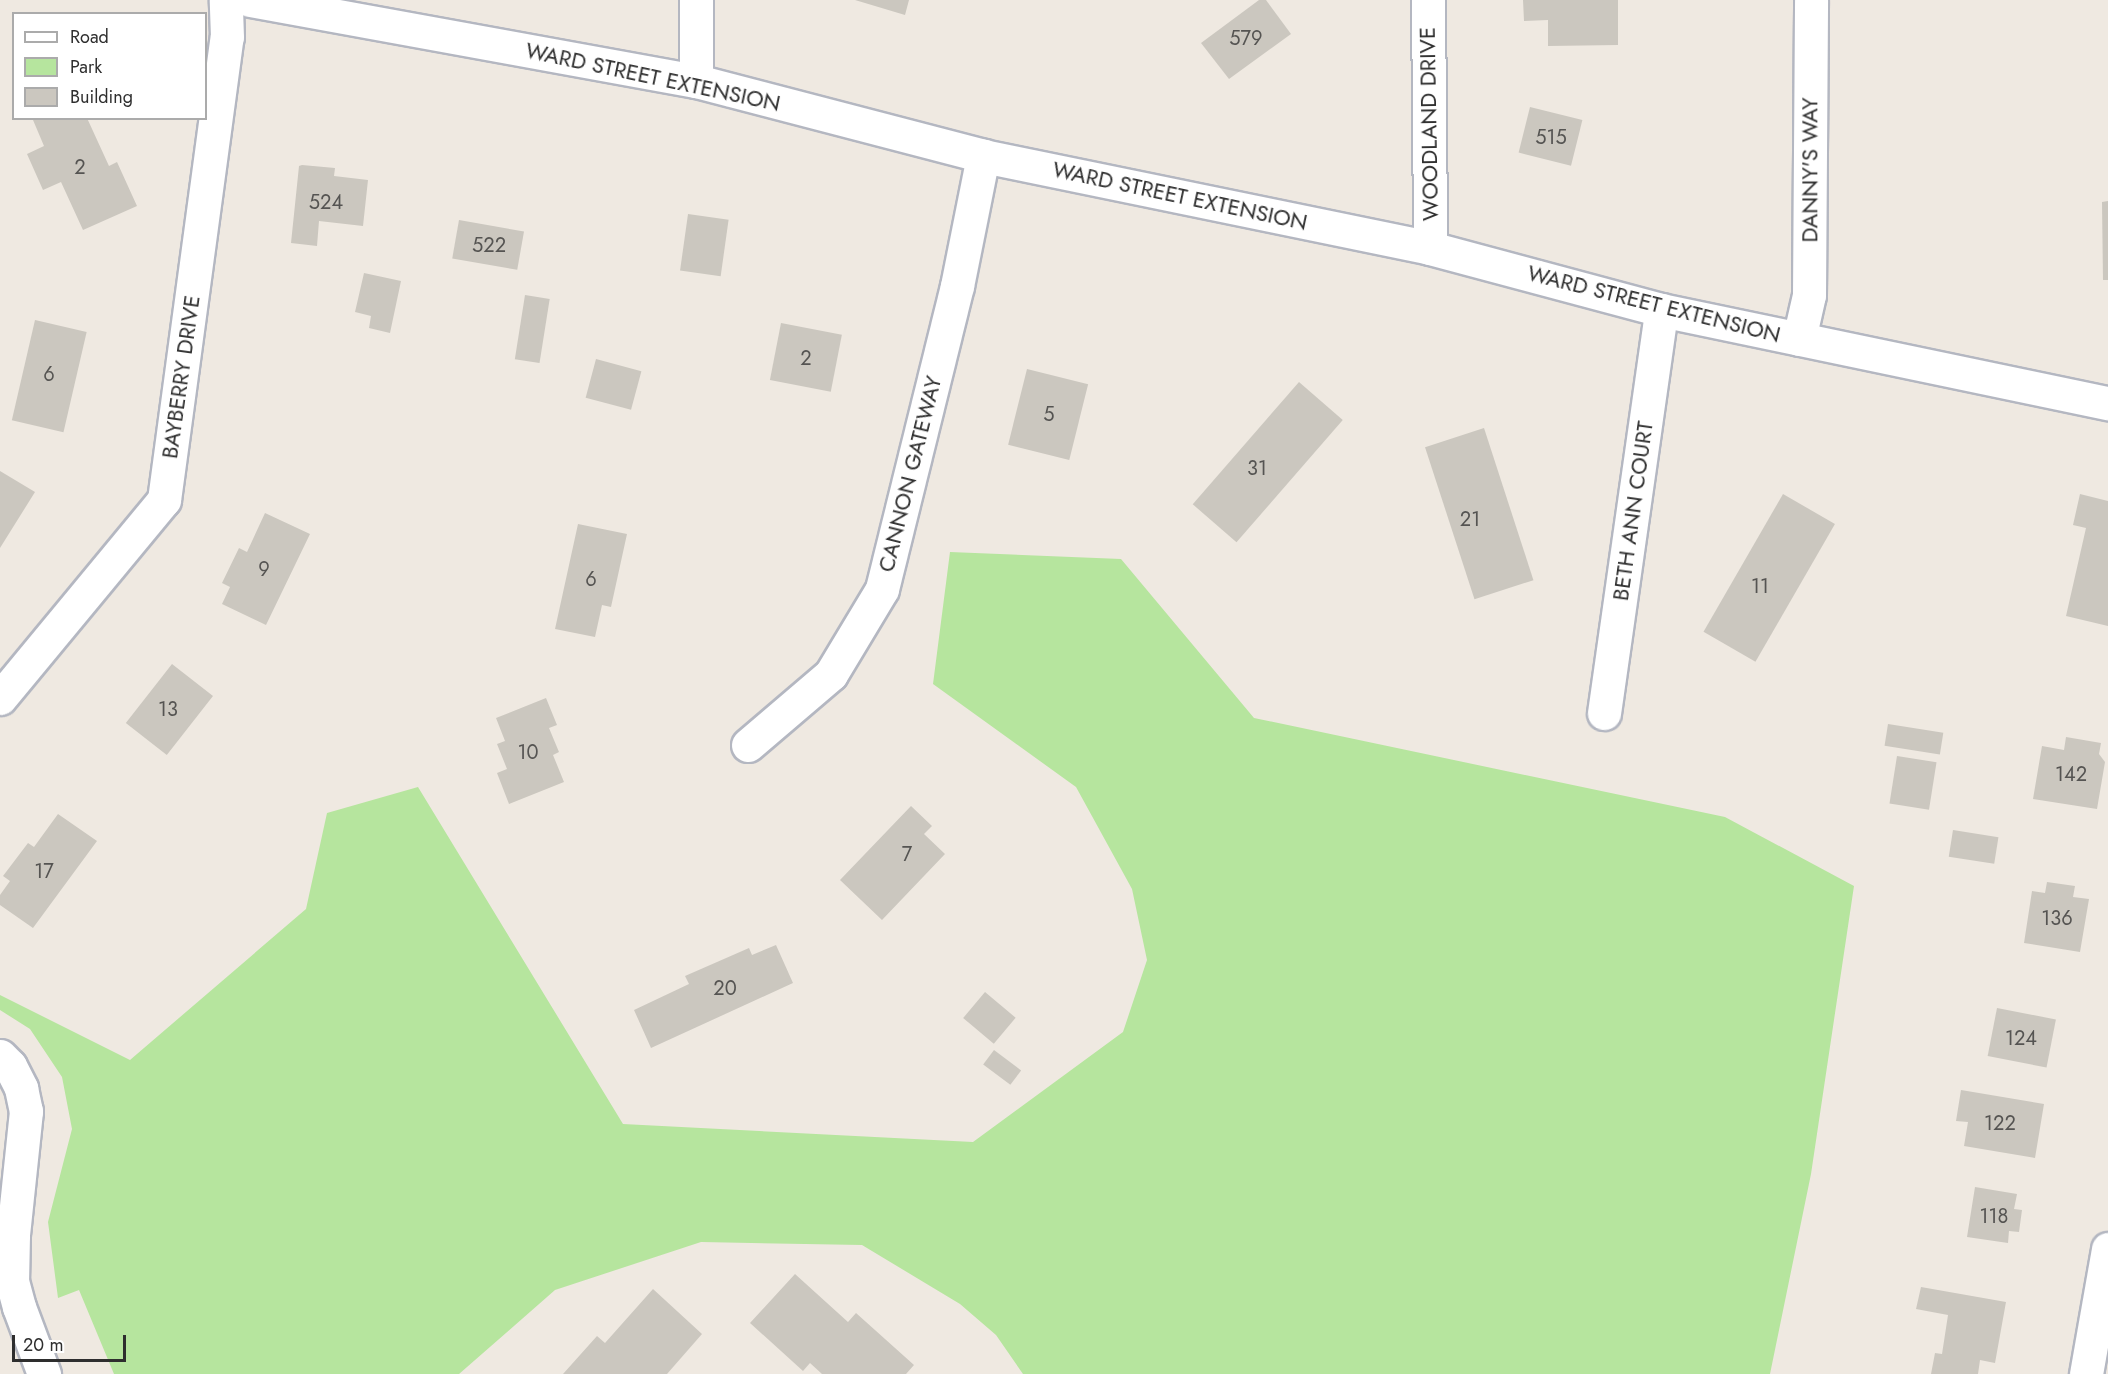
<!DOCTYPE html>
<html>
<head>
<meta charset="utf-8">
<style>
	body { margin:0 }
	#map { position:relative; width:2108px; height:1374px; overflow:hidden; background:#efe9e1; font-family:Jost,sans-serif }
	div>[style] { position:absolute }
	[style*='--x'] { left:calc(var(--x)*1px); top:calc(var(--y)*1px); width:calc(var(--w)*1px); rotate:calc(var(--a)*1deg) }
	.green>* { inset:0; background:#b6e59e }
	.building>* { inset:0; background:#cbc7bf; transform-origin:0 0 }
	.roads { filter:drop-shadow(2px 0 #b4b7c1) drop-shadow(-2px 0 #b4b7c1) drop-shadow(0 2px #b4b7c1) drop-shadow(0 -2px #b4b7c1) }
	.street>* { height:33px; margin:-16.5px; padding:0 16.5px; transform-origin:16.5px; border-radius:16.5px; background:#fff }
	.secondary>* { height:33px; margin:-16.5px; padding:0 16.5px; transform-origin:16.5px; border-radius:16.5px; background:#fff }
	span { translate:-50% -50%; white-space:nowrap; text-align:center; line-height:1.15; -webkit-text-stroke:4.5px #fff; paint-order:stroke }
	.number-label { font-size:20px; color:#555452 }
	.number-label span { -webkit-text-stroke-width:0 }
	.street-label { font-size:22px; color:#2e2e2e }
	.legend { position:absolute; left:12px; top:12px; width:195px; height:108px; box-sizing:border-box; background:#fff; border:2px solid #ababab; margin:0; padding:8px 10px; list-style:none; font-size:18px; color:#2e2e2e }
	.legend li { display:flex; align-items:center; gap:12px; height:30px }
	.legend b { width:30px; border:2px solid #ababab }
	.scale { position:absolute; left:12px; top:1335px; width:114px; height:27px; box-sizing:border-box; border:3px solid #2e2e2e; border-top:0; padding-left:8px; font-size:18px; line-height:21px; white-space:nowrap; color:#2e2e2e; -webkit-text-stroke:4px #fff; paint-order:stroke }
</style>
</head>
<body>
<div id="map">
	<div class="green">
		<i style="clip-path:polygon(950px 552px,1121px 559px,1254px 718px,1725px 817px,1854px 886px,1811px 1174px,1770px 1374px,1023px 1374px,996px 1335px,960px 1304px,862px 1245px,701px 1242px,555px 1290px,459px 1374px,114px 1374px,79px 1290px,58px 1298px,48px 1222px,72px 1129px,62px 1077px,30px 1029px,0 1010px,0 995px,130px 1060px,306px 909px,327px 813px,418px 787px,623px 1124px,973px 1142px,1123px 1032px,1147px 960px,1132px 889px,1076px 787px,933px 684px)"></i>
	</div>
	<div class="building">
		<i style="clip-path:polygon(855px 0,909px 0,905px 15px)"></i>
		<i style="clip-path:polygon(1259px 0,1266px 0,1291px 34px,1229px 79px,1201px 43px)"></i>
		<i style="clip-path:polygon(1523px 0,1618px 0,1618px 45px,1548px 46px,1548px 20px,1524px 21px)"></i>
		<i style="left:1530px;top:107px;width:54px;height:47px;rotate:14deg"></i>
		<i style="clip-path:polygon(37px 118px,87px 118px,109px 166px,117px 162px,137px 206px,83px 230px,61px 182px,43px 190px,27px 154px,44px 146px,33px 120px)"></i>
		<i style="clip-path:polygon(302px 165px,335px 168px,334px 176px,368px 180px,363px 226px,319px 221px,317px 246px,291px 243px,299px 166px)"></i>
		<i style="clip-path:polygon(2108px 201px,2108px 280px,2103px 280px,2102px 202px)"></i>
		<i style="left:688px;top:214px;width:41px;height:57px;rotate:8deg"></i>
		<i style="left:459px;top:220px;width:66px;height:39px;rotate:10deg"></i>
		<i style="clip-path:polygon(364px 273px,401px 281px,390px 333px,369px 328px,371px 316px,355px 312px)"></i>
		<i style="left:525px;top:295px;width:25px;height:65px;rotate:9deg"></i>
		<i style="left:35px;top:320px;width:53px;height:103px;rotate:13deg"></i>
		<i style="left:781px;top:323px;width:62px;height:58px;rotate:11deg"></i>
		<i style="left:596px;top:359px;width:47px;height:40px;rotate:15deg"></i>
		<i style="left:1027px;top:369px;width:63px;height:78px;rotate:14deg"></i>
		<i style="left:1299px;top:382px;width:58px;height:162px;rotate:41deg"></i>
		<i style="left:1484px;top:428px;width:160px;height:62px;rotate:72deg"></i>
		<i style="clip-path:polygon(0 471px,35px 492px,0 548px)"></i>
		<i style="left:1783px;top:494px;width:60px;height:159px;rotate:30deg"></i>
		<i style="clip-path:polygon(2080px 494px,2108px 501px,2108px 626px,2066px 616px,2086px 528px,2073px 525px)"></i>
		<i style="clip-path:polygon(265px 513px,310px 534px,266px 625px,222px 604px,230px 587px,222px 583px,239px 548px,247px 552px)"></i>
		<i style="clip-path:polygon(578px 524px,627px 534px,611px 607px,602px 605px,595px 637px,555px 629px)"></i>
		<i style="left:172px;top:664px;width:52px;height:75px;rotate:38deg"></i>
		<i style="clip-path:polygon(546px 698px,557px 725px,549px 728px,559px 752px,553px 755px,564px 782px,509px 804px,497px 773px,507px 769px,497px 744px,505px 741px,496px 718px)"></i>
		<i style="left:1888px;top:724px;width:56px;height:22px;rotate:9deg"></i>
		<i style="clip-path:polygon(2066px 737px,2101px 743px,2099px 754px,2105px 762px,2097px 809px,2033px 799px,2042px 746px,2064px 750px)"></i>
		<i style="left:1897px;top:756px;width:40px;height:48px;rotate:9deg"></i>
		<i style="clip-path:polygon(911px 806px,932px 826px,924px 834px,945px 854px,882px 920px,840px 880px)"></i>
		<i style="clip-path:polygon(58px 814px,97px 841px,33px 928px,0 905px,0 895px,10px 881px,3px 876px,28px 843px,34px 847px)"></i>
		<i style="left:1953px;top:830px;width:46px;height:27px;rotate:9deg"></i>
		<i style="clip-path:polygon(2047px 882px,2075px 886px,2073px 897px,2089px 899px,2080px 952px,2024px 943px,2032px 891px,2045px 893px)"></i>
		<i style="clip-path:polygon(776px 945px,793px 983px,651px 1048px,634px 1010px,689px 984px,685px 976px,749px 948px,752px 955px)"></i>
		<i style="left:985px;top:992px;width:40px;height:34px;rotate:40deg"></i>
		<i style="left:1997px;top:1008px;width:60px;height:49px;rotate:11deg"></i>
		<i style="left:994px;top:1050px;width:34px;height:18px;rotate:37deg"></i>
		<i style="clip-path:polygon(1961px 1090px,2044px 1104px,2035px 1158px,1964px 1146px,1968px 1122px,1956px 1121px)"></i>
		<i style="clip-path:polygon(1975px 1187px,2017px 1194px,2014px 1209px,2022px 1210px,2019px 1232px,2009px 1231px,2008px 1243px,1967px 1237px)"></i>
		<i style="clip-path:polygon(795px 1274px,848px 1322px,856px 1313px,914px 1365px,906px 1374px,822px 1374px,810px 1363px,803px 1371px,750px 1323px)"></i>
		<i style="clip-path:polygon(1921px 1287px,2006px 1302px,1995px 1363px,1980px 1360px,1978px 1374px,1931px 1374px,1935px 1353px,1942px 1354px,1948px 1315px,1916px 1309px)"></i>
		<i style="clip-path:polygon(653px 1289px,702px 1334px,667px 1374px,563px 1374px,597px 1336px,605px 1343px)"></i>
	</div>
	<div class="roads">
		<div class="street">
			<i style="--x:696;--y:0;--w:81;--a:90"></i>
			<i style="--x:1428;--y:0;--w:248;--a:89.5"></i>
			<i style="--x:1799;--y:339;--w:45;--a:-77.2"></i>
			<i style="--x:1809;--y:295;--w:295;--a:-89.6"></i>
			<i style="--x:0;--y:698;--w:257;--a:-50.4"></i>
			<i style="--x:164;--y:500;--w:467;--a:-82.3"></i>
			<i style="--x:227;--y:37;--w:37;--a:-92"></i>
			<i style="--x:1604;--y:713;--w:407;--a:-81.9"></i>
			<i style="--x:748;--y:745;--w:109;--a:-40.5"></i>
			<i style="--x:831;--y:674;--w:99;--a:-59"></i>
			<i style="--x:882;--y:589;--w:312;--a:-76.1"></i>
			<i style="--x:957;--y:286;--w:133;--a:-78.7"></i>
			<i style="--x:0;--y:1056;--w:14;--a:45"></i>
			<i style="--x:10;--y:1066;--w:25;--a:63"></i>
			<i style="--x:21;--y:1088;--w:24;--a:78"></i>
			<i style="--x:26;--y:1111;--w:125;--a:96"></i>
			<i style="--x:13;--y:1235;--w:46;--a:91.2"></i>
			<i style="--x:12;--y:1281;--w:27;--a:75"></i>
			<i style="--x:19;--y:1307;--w:72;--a:69.5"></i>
			<i style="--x:2086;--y:1374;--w:127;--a:-80"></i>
		</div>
		<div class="secondary">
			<i style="--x:250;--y:0;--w:453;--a:10.3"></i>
			<i style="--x:696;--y:81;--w:297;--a:14.6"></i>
			<i style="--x:983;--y:156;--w:456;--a:11.6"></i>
			<i style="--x:1430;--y:248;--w:239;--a:15"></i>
			<i style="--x:1661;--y:310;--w:457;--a:11.8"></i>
		</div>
	</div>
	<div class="number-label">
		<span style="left:1246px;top:38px">579</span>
		<span style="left:1551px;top:137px">515</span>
		<span style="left:80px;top:167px">2</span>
		<span style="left:326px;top:202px">524</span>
		<span style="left:489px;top:245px">522</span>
		<span style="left:806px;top:358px">2</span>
		<span style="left:49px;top:374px">6</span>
		<span style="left:1049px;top:414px">5</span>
		<span style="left:1257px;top:468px">31</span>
		<span style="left:1470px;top:519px">21</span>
		<span style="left:264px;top:569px">9</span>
		<span style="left:591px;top:579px">6</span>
		<span style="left:1760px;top:586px">11</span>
		<span style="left:168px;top:709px">13</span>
		<span style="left:528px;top:752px">10</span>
		<span style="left:2071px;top:774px">142</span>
		<span style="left:907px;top:854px">7</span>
		<span style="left:44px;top:871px">17</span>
		<span style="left:2057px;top:918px">136</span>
		<span style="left:725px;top:988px">20</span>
		<span style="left:2021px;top:1038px">124</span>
		<span style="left:2000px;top:1123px">122</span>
		<span style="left:1994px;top:1216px">118</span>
	</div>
	<div class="street-label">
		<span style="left:653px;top:77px;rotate:12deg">WARD STREET EXTENSION</span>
		<span style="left:1429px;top:124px;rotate:-91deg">WOODLAND DRIVE</span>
		<span style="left:1810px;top:170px;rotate:-90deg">DANNY'S WAY</span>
		<span style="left:1180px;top:196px;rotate:12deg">WARD STREET EXTENSION</span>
		<span style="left:1654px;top:304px;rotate:14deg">WARD STREET EXTENSION</span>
		<span style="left:181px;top:377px;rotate:-82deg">BAYBERRY DRIVE</span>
		<span style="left:910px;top:474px;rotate:-76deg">CANNON GATEWAY</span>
		<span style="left:1633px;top:511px;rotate:-82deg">BETH ANN COURT</span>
	</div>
	<ul class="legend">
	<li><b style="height:8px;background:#fff"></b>Road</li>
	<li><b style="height:16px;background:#b6e59e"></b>Park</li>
	<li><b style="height:16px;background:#cbc7bf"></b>Building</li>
	</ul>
	<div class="scale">20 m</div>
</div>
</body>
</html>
